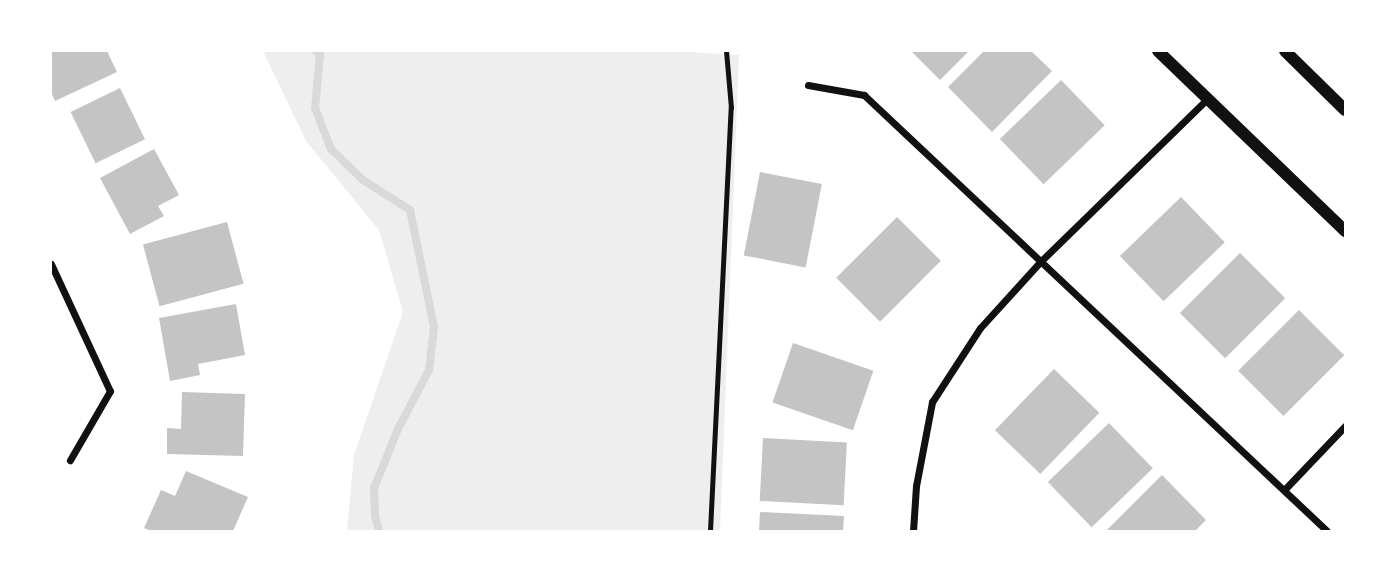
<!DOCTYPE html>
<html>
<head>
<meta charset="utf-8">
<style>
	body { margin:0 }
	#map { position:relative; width:1396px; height:582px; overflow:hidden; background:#fff; font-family:Lato,sans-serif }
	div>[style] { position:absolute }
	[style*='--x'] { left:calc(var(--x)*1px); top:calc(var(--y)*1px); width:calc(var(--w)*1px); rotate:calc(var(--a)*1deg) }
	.green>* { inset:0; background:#eee }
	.stream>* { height:8px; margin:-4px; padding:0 4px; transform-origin:4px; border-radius:4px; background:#d9d9d9 }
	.building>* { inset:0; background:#c4c4c4; transform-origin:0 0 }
	.path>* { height:4.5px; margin:-2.25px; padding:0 2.25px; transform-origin:2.25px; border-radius:2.25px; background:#111 }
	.minor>* { height:7px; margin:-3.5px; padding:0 3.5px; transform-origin:3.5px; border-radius:3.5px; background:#111 }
	.tertiary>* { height:12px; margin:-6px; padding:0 6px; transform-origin:6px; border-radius:6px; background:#111 }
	span { translate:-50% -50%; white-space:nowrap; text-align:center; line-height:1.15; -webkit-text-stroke:5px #fff; paint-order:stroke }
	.frame { position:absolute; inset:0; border:52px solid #fff; pointer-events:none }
</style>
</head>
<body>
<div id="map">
	<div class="green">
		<i style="clip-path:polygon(263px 51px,674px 51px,739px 55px,720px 531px,347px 531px,354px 455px,403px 312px,379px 230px,306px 141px)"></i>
	</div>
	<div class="stream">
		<i style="--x:316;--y:51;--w:6;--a:45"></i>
		<i style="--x:320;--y:55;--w:53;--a:95.4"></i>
		<i style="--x:315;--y:108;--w:44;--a:68.7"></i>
		<i style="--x:331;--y:149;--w:45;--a:44.1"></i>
		<i style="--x:363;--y:180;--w:56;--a:32.6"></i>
		<i style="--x:410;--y:210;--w:119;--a:78.4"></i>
		<i style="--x:434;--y:327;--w:43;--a:96.6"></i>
		<i style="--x:429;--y:370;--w:67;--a:117.7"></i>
		<i style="--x:398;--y:429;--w:64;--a:112.1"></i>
		<i style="--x:374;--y:488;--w:28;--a:88"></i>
		<i style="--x:375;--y:516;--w:16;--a:75"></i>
	</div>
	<div class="building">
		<i style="clip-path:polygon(51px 51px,107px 51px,117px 72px,55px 101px,51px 92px)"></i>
		<i style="clip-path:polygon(911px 51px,969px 51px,940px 80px)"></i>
		<i style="clip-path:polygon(984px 51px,1031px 51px,1052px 71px,992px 132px,948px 87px)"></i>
		<i style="left:1061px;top:80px;width:63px;height:85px;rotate:46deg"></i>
		<i style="left:120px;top:88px;width:57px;height:55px;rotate:64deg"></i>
		<i style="clip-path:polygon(154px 149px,179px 195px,158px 206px,164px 216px,130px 234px,100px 178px)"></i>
		<i style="left:760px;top:172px;width:63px;height:85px;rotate:11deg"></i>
		<i style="left:1181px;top:197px;width:63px;height:85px;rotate:46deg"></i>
		<i style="left:897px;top:217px;width:62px;height:86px;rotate:45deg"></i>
		<i style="left:227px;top:222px;width:64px;height:87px;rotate:75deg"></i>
		<i style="left:1240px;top:253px;width:64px;height:85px;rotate:45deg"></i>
		<i style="clip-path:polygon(236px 304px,245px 355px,198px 364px,200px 375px,170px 381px,159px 318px)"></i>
		<i style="left:1299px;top:310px;width:64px;height:86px;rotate:45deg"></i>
		<i style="left:793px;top:343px;width:85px;height:63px;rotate:19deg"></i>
		<i style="left:1054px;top:369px;width:63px;height:85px;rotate:44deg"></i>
		<i style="clip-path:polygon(182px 392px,245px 394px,243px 456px,167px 454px,167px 428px,181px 429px)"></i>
		<i style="left:1109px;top:423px;width:63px;height:85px;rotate:46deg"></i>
		<i style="left:763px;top:438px;width:84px;height:63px;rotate:3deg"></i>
		<i style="clip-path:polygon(186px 471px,248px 497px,233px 531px,151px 531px,144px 528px,161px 490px,175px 496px)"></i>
		<i style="clip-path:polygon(1162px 475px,1206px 520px,1195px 531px,1106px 531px)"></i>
		<i style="clip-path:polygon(760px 512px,844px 516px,843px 531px,759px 531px)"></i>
	</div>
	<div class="path">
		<i style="--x:710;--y:531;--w:424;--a:-87.2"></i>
		<i style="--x:731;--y:108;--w:57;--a:-95"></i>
	</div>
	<div class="minor">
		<i style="--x:808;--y:85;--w:57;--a:10.1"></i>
		<i style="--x:864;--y:95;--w:636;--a:43.28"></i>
		<i style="--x:51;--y:264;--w:140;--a:65.1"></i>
		<i style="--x:110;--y:391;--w:80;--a:120.1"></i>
		<i style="--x:1285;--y:489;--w:87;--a:-46.4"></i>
		<i style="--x:913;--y:531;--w:45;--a:-86.2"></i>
		<i style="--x:916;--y:486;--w:86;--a:-79.2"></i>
		<i style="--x:932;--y:402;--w:88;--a:-57"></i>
		<i style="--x:980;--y:328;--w:91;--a:-47.7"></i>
		<i style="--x:1041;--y:261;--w:231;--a:-44.3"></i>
	</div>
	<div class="tertiary">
		<i style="--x:1158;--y:51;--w:260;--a:43.9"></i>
		<i style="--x:1285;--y:51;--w:84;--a:44.5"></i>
	</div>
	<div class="frame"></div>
</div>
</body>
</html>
